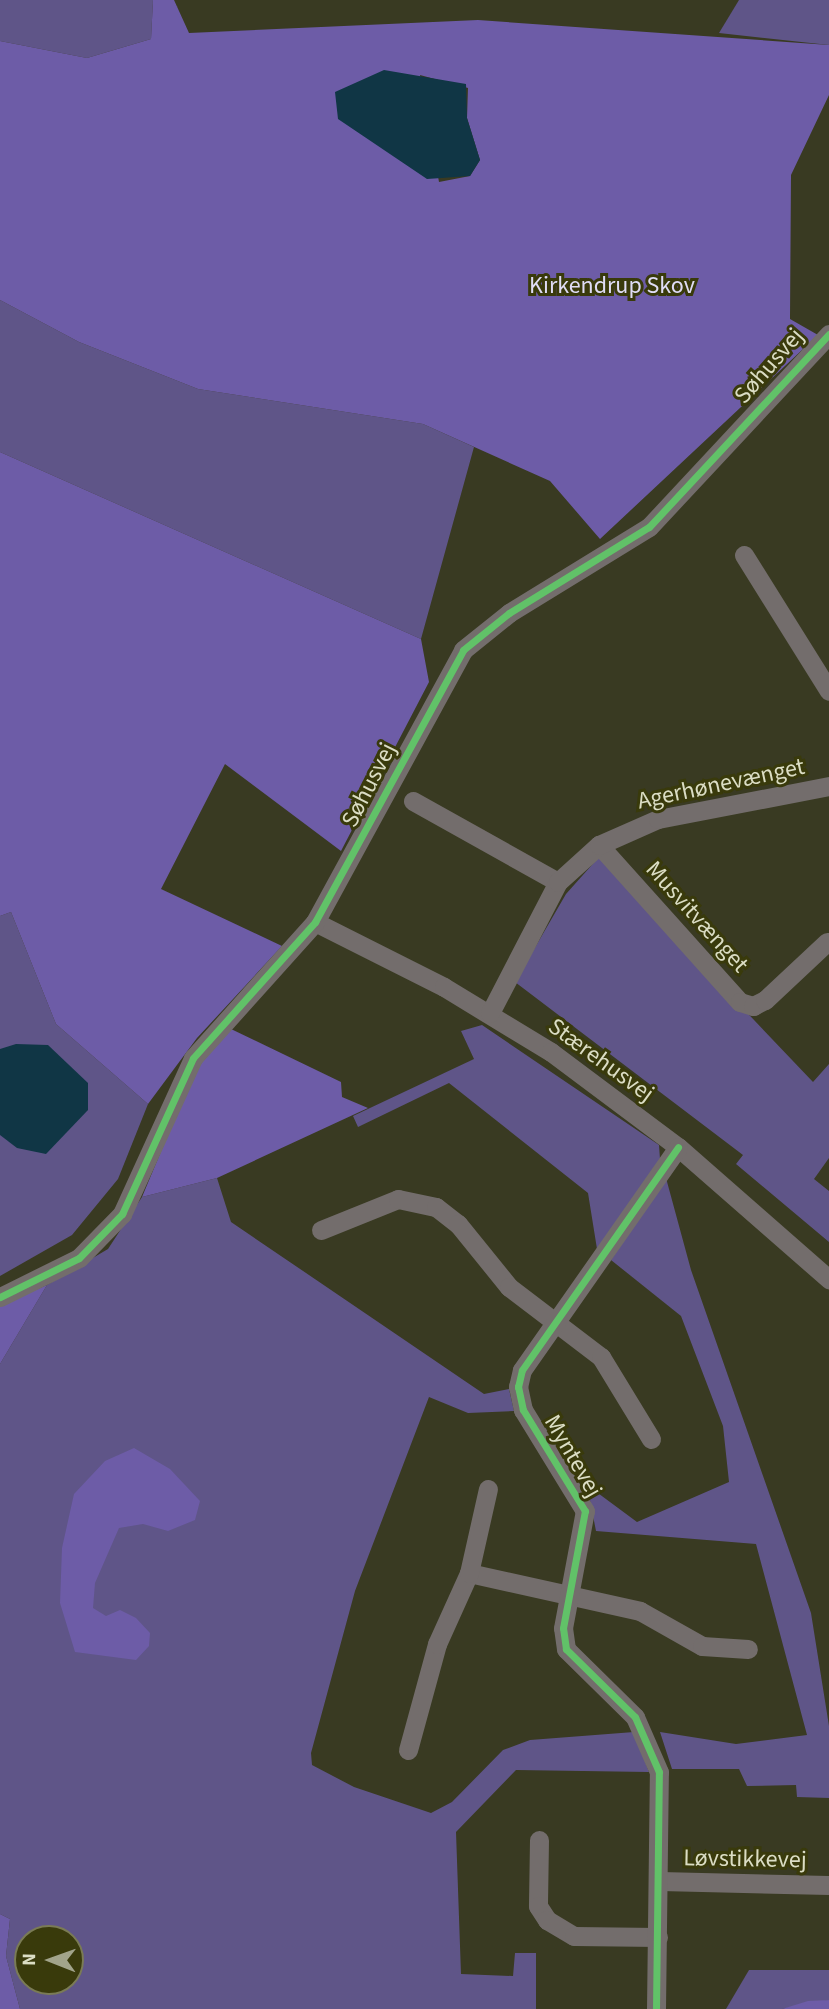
<!DOCTYPE html>
<html>
<head>
<meta charset="utf-8">
<style>
	body { margin:0 }
	#map { position:relative; width:829px; height:2009px; overflow:hidden; background:#393a22; font-family:"Source Sans 3",sans-serif }
	div>[style] { position:absolute }
	[style*='--x'] { left:calc(var(--x)*1px); top:calc(var(--y)*1px); width:calc(var(--w)*1px); rotate:calc(var(--a)*1deg) }
	.green>* { inset:0; background:#5f5588 }
	.forest>* { inset:0; background:#6d5ca7 }
	.water>* { inset:0; background:#103645 }
	.minor>* { height:19px; margin:-9.5px; padding:0 9.5px; transform-origin:9.5px; border-radius:9.5px; background:#736d6c }
	.cycleway>* { height:7px; margin:-3.5px; padding:0 3.5px; transform-origin:3.5px; border-radius:3.5px; background:#61c268 }
	span { translate:-50% -50%; white-space:nowrap; text-align:center; line-height:1.15; -webkit-text-stroke:6px #393a0b; paint-order:stroke }
	.park-label { font-size:24px; color:#dfdcf5 }
	.street-label { font-size:24px; color:#dbddc4 }
	.north { position:absolute; left:14px; top:1925px; width:70px; height:70px; box-sizing:border-box; background:#393a0b; border:2px solid #7a7b55; border-radius:50%; rotate:271deg; font-size:19px; font-weight:700; line-height:28px; text-align:center; color:#dbddc4 }
	.north::after { content:''; display:block; margin:auto; width:24px; height:32px; background:#a2a48b; clip-path:polygon(50% 0,100% 100%,50% 72%,0 100%) }
</style>
</head>
<body>
<div id="map">
	<div class="green">
		<i style="clip-path:polygon(0 0,153px 0,151px 39px,87px 58px,0 41px)"></i>
		<i style="clip-path:polygon(739px 0,829px 0,829px 45px,719px 33px)"></i>
		<i style="clip-path:polygon(0 300px,79px 342px,198px 389px,423px 424px,474px 447px,421px 639px,0 452px)"></i>
		<i style="clip-path:polygon(599px 857px,813px 1082px,829px 1064px,829px 1158px,814px 1179px,829px 1191px,829px 1242px,736px 1164px,743px 1155px,515px 982px,566px 894px)"></i>
		<i style="clip-path:polygon(11px 912px,56px 1024px,148px 1104px,118px 1179px,72px 1235px,0 1276px,0 916px)"></i>
		<i style="clip-path:polygon(482px 1025px,659px 1145px,660px 1159px,597px 1249px,588px 1193px,449px 1083px,358px 1127px,353px 1116px,474px 1059px,461px 1031px)"></i>
		<i style="clip-path:polygon(evenodd,217px 1178px,231px 1222px,484px 1394px,509px 1389px,514px 1411px,468px 1413px,429px 1397px,355px 1591px,311px 1753px,312px 1765px,354px 1787px,431px 1813px,452px 1802px,503px 1750px,530px 1740px,634px 1732px,649px 1772px,516px 1770px,456px 1832px,461px 1974px,513px 1976px,515px 1953px,536px 1953px,536px 2009px,20px 2009px,6px 1956px,10px 1919px,0 1914px,0 1364px,47px 1285px,108px 1249px,142px 1197px,217px 1178px,28px 1939px,70px 1939px,70px 1981px,28px 1981px,28px 1939px)"></i>
		<i style="clip-path:polygon(666px 1178px,691px 1270px,811px 1613px,829px 1726px,829px 1798px,797px 1797px,796px 1785px,747px 1786px,739px 1769px,672px 1769px,660px 1732px,736px 1744px,807px 1735px,756px 1544px,596px 1531px,587px 1485px,637px 1522px,729px 1482px,723px 1426px,681px 1316px,611px 1260px)"></i>
		<i style="clip-path:polygon(749px 1970px,829px 1970px,829px 2000px,782px 2009px,726px 2009px)"></i>
	</div>
	<div class="forest">
		<i style="clip-path:polygon(evenodd,153px 0,174px 0,189px 33px,478px 20px,829px 45px,829px 95px,791px 175px,790px 319px,818px 335px,600px 539px,550px 481px,423px 424px,198px 389px,79px 342px,0 300px,0 41px,87px 58px,151px 39px,153px 0,420px 75px,468px 88px,467px 118px,480px 160px,470px 176px,439px 182px,420px 75px)"></i>
		<i style="clip-path:polygon(0 452px,421px 639px,429px 682px,341px 851px,225px 764px,161px 889px,282px 946px,197px 1038px,148px 1104px,56px 1024px,11px 912px,0 916px)"></i>
		<i style="clip-path:polygon(231px 1029px,341px 1082px,342px 1097px,368px 1108px,217px 1178px,142px 1197px,195px 1070px)"></i>
		<i style="clip-path:polygon(47px 1285px,0 1364px,0 1305px)"></i>
		<i style="clip-path:polygon(134px 1448px,170px 1469px,200px 1501px,195px 1520px,168px 1531px,143px 1524px,119px 1528px,95px 1583px,93px 1608px,106px 1616px,120px 1610px,136px 1618px,150px 1633px,149px 1646px,136px 1660px,75px 1652px,60px 1603px,62px 1548px,74px 1494px,105px 1461px)"></i>
		<i style="clip-path:polygon(0 1914px,10px 1919px,6px 1956px,20px 2009px,0 2009px)"></i>
		<i style="clip-path:polygon(829px 2000px,829px 2009px,782px 2009px,808px 2001px)"></i>
	</div>
	<div class="water">
		<i style="clip-path:polygon(384px 70px,466px 84px,467px 118px,480px 160px,470px 176px,427px 179px,338px 119px,335px 92px)"></i>
		<i style="clip-path:polygon(16px 1044px,48px 1045px,88px 1083px,88px 1110px,46px 1154px,17px 1148px,0 1135px,0 1049px)"></i>
	</div>
	<div class="minor">
		<i style="--x:744;--y:555;--w:160;--a:58"></i>
		<i style="--x:413;--y:801;--w:166;--a:29.2"></i>
		<i style="--x:599;--y:845;--w:211;--a:48.1"></i>
		<i style="--x:740;--y:1002;--w:14;--a:17"></i>
		<i style="--x:753;--y:1006;--w:13;--a:-27"></i>
		<i style="--x:765;--y:1000;--w:85;--a:-43.1"></i>
		<i style="--x:315;--y:922;--w:144;--a:26.7"></i>
		<i style="--x:444;--y:987;--w:125;--a:31.3"></i>
		<i style="--x:551;--y:1052;--w:159;--a:36.8"></i>
		<i style="--x:678;--y:1147;--w:201;--a:41.2"></i>
		<i style="--x:490;--y:1013;--w:148;--a:-62.6"></i>
		<i style="--x:558;--y:882;--w:55;--a:-42.1"></i>
		<i style="--x:599;--y:845;--w:64;--a:-23.8"></i>
		<i style="--x:658;--y:819;--w:174;--a:-10.9"></i>
		<i style="--x:321;--y:1230;--w:83;--a:-21.9"></i>
		<i style="--x:398;--y:1199;--w:39;--a:12"></i>
		<i style="--x:436;--y:1207;--w:28;--a:38"></i>
		<i style="--x:458;--y:1224;--w:81;--a:51"></i>
		<i style="--x:509;--y:1287;--w:116;--a:37.3"></i>
		<i style="--x:601;--y:1357;--w:96;--a:58.6"></i>
		<i style="--x:0;--y:1297;--w:88;--a:-26.3"></i>
		<i style="--x:79;--y:1258;--w:62;--a:-45.7"></i>
		<i style="--x:122;--y:1214;--w:171;--a:-65.5"></i>
		<i style="--x:193;--y:1058;--w:183;--a:-48.1"></i>
		<i style="--x:315;--y:922;--w:310;--a:-61.4"></i>
		<i style="--x:463;--y:650;--w:59;--a:-38.8"></i>
		<i style="--x:509;--y:613;--w:164;--a:-31.6"></i>
		<i style="--x:649;--y:527;--w:264;--a:-47"></i>
		<i style="--x:469;--y:1573;--w:175;--a:12.5"></i>
		<i style="--x:640;--y:1611;--w:71;--a:29.4"></i>
		<i style="--x:702;--y:1646;--w:46;--a:3.7"></i>
		<i style="--x:408;--y:1750;--w:110;--a:-74.7"></i>
		<i style="--x:437;--y:1644;--w:78;--a:-65.7"></i>
		<i style="--x:469;--y:1573;--w:86;--a:-77.3"></i>
		<i style="--x:539;--y:1840;--w:66;--a:90.9"></i>
		<i style="--x:538;--y:1906;--w:17;--a:57"></i>
		<i style="--x:547;--y:1920;--w:31;--a:31"></i>
		<i style="--x:574;--y:1936;--w:84;--a:0.7"></i>
		<i style="--x:660;--y:1881;--w:169;--a:1.4"></i>
		<i style="--x:656;--y:2009;--w:237;--a:-89.3"></i>
		<i style="--x:659;--y:1772;--w:60;--a:-113.6"></i>
		<i style="--x:635;--y:1717;--w:97;--a:-135.4"></i>
		<i style="--x:566;--y:1649;--w:21;--a:-98"></i>
		<i style="--x:563;--y:1628;--w:119;--a:-79.4"></i>
		<i style="--x:585;--y:1511;--w:119;--a:-121.5"></i>
		<i style="--x:523;--y:1410;--w:24;--a:-102"></i>
		<i style="--x:518;--y:1387;--w:17;--a:-77"></i>
		<i style="--x:522;--y:1370;--w:272;--a:-55"></i>
	</div>
	<div class="cycleway">
		<i style="--x:0;--y:1297;--w:88;--a:-26.3"></i>
		<i style="--x:79;--y:1258;--w:62;--a:-45.7"></i>
		<i style="--x:122;--y:1214;--w:171;--a:-65.5"></i>
		<i style="--x:193;--y:1058;--w:183;--a:-48.1"></i>
		<i style="--x:315;--y:922;--w:310;--a:-61.4"></i>
		<i style="--x:463;--y:650;--w:59;--a:-38.8"></i>
		<i style="--x:509;--y:613;--w:164;--a:-31.6"></i>
		<i style="--x:649;--y:527;--w:264;--a:-47"></i>
		<i style="--x:656;--y:2009;--w:237;--a:-89.3"></i>
		<i style="--x:659;--y:1772;--w:60;--a:-113.6"></i>
		<i style="--x:635;--y:1717;--w:97;--a:-135.4"></i>
		<i style="--x:566;--y:1649;--w:21;--a:-98"></i>
		<i style="--x:563;--y:1628;--w:119;--a:-79.4"></i>
		<i style="--x:585;--y:1511;--w:119;--a:-121.5"></i>
		<i style="--x:523;--y:1410;--w:24;--a:-102"></i>
		<i style="--x:518;--y:1387;--w:17;--a:-77"></i>
		<i style="--x:522;--y:1370;--w:272;--a:-55"></i>
	</div>
	<div class="park-label">
		<span style="left:612px;top:286px">Kirkendrup Skov</span>
	</div>
	<div class="street-label">
		<span style="left:769px;top:366px;rotate:-49deg">Søhusvej</span>
		<span style="left:721px;top:784px;rotate:-12deg">Agerhønevænget</span>
		<span style="left:369px;top:785px;rotate:-63deg">Søhusvej</span>
		<span style="left:697px;top:917px;rotate:48deg">Musvitvænget</span>
		<span style="left:601px;top:1060px;rotate:36deg">Stærehusvej</span>
		<span style="left:573px;top:1456px;rotate:60deg">Myntevej</span>
		<span style="left:745px;top:1859px;rotate:1deg">Løvstikkevej</span>
	</div>
	<div class="north">N</div>
</div>
</body>
</html>
